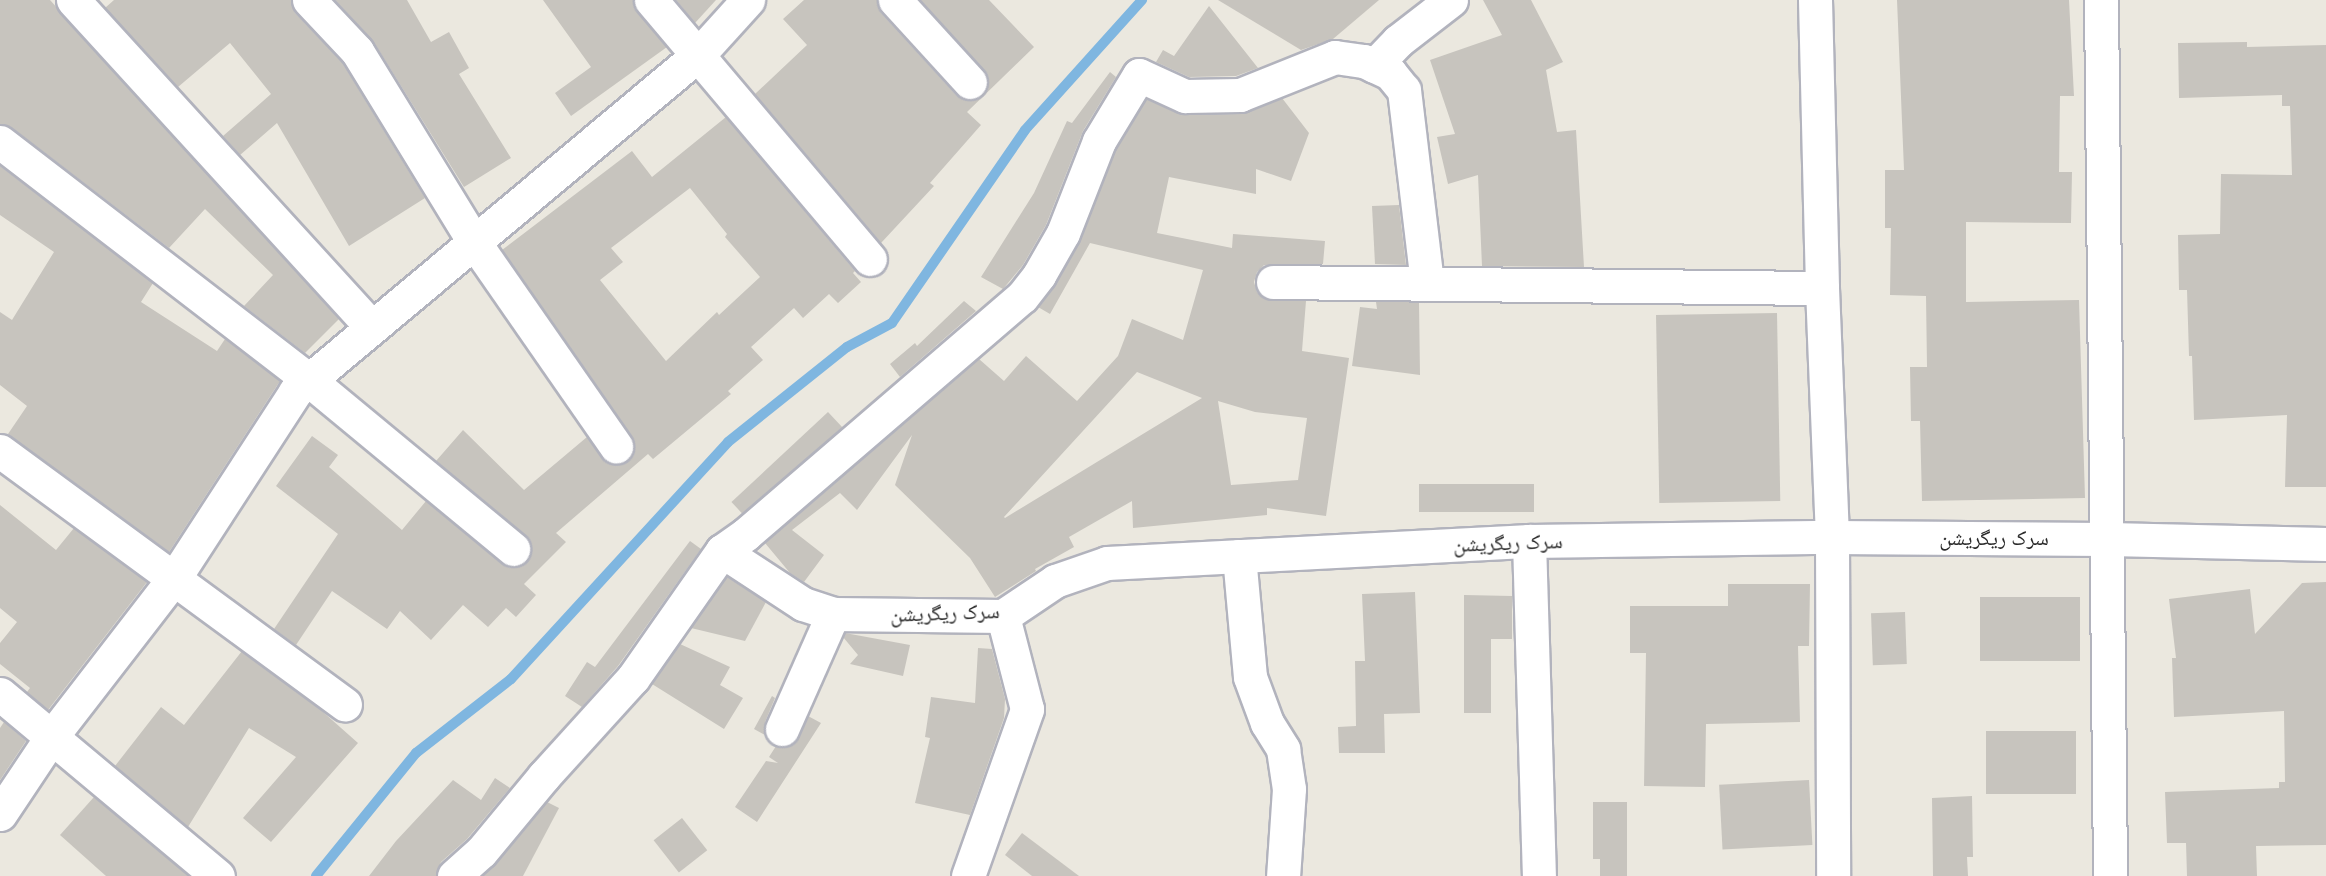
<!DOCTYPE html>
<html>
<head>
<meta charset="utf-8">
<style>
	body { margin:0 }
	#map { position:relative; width:2326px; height:876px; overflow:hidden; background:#ebe8df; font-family:Raleway,"Noto Naskh Arabic",sans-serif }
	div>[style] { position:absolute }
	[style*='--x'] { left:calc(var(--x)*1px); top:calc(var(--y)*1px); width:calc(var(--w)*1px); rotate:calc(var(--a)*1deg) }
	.stream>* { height:10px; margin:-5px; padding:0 5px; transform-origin:5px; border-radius:5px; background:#7fb6e0 }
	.building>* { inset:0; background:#c7c4be; transform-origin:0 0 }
	.roads { filter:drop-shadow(2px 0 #b2b3bd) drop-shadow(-2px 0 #b2b3bd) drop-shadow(0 2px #b2b3bd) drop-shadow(0 -2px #b2b3bd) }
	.street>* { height:33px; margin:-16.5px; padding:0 16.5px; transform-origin:16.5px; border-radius:16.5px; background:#fff }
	span { translate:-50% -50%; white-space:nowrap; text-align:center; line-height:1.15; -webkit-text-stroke:4.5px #fff; paint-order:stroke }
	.street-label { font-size:21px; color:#2b2b2b }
</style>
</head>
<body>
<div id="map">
	<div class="stream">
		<i style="--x:316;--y:876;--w:159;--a:-50.9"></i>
		<i style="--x:416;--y:753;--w:120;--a:-37.9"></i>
		<i style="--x:511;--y:679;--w:321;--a:-47.5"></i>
		<i style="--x:728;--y:442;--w:152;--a:-38.6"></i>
		<i style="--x:847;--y:347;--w:51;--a:-28.1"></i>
		<i style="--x:892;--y:323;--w:234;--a:-55.4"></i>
		<i style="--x:1025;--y:130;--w:175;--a:-48"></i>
	</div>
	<div class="building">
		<i style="clip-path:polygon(0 0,50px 0,339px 319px,305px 353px,244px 306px,273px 275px,205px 209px,169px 248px,11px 127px,0 124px)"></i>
		<i style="clip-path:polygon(114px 0,291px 0,295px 13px,342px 62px,425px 198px,349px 246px,277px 123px,240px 155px,223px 136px,271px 94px,230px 43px,178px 87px,105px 8px)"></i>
		<i style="clip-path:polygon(335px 0,407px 0,431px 42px,449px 32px,469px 68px,459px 74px,511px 158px,464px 187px,373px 41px)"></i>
		<i style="clip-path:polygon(543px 0,633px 0,637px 12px,667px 47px,571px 116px,555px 93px,591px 67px)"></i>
		<i style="clip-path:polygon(676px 0,716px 0,695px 23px)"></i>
		<i style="clip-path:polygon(804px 0,877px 0,881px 13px,956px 95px,965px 100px,975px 100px,983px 95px,988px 87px,988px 77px,920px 0,989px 0,1034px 47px,967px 112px,981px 125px,930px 183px,934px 186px,881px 243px,755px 94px,807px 45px,783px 19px)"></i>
		<i style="clip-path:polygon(1218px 0,1379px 0,1333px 39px,1301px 50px)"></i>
		<i style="clip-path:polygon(1483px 0,1531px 0,1563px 62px,1546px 70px,1557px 132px,1576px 130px,1584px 267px,1482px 266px,1478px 175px,1448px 184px,1437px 137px,1455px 134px,1430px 60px,1502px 35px)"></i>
		<i style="clip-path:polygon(1897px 0,2069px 0,2074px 96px,2060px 96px,2059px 172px,2072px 172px,2071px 223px,1966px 222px,1966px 302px,2079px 300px,2085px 498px,1922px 501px,1920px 421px,1911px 421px,1910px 367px,1927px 367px,1926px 296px,1890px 295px,1891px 228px,1885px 228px,1885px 170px,1904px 170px)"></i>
		<i style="clip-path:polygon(1209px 6px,1258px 68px,1236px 76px,1189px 77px,1156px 62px,1163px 50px,1174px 56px)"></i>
		<i style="clip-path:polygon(2247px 42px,2247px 47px,2326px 45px,2326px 487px,2285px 487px,2287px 415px,2194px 420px,2192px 356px,2189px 356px,2187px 290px,2179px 290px,2178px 235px,2220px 234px,2221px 174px,2292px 175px,2290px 106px,2282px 106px,2282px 95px,2179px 98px,2178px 43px)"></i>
		<i style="clip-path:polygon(1110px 72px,1116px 77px,1083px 131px,1046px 225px,1023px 265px,1003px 289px,981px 277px,1034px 193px,1067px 121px,1072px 123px)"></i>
		<i style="clip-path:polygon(evenodd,1282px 98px,1309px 133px,1291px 181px,1256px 169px,1256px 194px,1169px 177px,1157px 233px,1232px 248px,1233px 234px,1325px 241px,1323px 264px,1264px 265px,1257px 272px,1254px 282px,1257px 292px,1264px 298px,1306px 301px,1302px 351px,1349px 358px,1326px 516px,1267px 508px,1267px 515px,1133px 528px,1132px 501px,1069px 537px,1074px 547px,1035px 569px,1036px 571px,995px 597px,970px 558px,895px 485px,912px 435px,857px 510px,840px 493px,792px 530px,824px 555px,804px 582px,790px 573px,765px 543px,979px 359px,1004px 381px,1026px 356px,1077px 401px,1118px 356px,1132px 319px,1183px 340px,1203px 270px,1090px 243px,1050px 314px,1038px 307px,1055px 284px,1079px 242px,1116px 149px,1146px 99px,1185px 115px,1241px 114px,1282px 98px,1137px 372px,1202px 398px,1005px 518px,1004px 517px,1137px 372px,1282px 98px,1218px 401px,1255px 412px,1307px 418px,1298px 480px,1231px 485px,1218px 401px)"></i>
		<i style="clip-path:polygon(evenodd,726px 117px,855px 271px,853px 273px,861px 282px,838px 303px,829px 294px,803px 318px,794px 308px,751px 347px,763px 360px,728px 391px,731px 394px,653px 459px,648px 454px,556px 533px,566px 542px,524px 584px,536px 595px,516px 617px,506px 608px,488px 627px,463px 605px,431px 640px,400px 611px,387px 629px,332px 591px,296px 645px,274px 629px,338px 534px,276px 486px,312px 436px,338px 455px,329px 467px,402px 530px,426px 501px,501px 563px,510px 568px,520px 566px,528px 560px,532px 552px,530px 542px,525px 535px,436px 461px,463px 430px,524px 490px,587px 437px,608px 463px,618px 465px,627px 461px,633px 454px,635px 445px,631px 435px,502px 250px,632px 151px,652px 177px,726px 117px,690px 188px,727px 234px,725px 237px,760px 277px,719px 315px,717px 312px,666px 361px,600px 280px,623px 262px,611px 248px,690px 188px)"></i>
		<i style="clip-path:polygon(0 166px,153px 283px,141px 302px,217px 351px,225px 339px,280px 381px,169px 552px,8px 434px,27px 406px,0 385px,0 312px,12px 320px,54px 252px,0 215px)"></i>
		<i style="clip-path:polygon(1399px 205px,1406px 265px,1375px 264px,1372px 206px)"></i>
		<i style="clip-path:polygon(964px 301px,976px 311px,900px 377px,890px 364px,915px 343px,917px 346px)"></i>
		<i style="clip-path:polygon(1376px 302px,1419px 302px,1420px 375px,1352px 366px,1360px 307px,1377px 309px)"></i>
		<i style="left:1777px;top:313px;width:188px;height:121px;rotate:89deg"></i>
		<i style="left:828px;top:412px;width:21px;height:132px;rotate:47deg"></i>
		<i style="left:1419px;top:484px;width:115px;height:28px"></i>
		<i style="clip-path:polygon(0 505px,56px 550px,74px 528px,147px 582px,48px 710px,27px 692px,30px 688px,0 664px,0 643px,17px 622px,0 608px)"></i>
		<i style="clip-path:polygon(690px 541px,701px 549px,618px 666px,582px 707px,565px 696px,587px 662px,595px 667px)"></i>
		<i style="clip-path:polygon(727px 577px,766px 602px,745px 641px,691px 628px)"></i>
		<i style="clip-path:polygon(2326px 582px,2326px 845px,2256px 846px,2257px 876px,2187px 876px,2186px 843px,2167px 843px,2165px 792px,2279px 788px,2279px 782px,2285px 782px,2284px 711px,2174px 717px,2172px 658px,2176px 658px,2169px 599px,2250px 589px,2255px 634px,2302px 583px)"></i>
		<i style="clip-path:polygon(1728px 584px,1810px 584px,1809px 646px,1798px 646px,1800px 722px,1706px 724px,1705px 787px,1644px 786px,1646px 653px,1630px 653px,1630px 606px,1728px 606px)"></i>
		<i style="clip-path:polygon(1415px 592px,1420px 713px,1384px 714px,1385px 753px,1339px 753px,1338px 727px,1356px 726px,1355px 661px,1365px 661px,1362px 594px)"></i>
		<i style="clip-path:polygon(1464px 595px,1512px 596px,1512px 639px,1491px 639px,1491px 713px,1464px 713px)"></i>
		<i style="left:2080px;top:597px;width:64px;height:100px;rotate:90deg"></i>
		<i style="left:1905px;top:612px;width:52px;height:34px;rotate:88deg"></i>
		<i style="clip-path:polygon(845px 633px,910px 645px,903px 676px,850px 664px,858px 655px,843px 637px)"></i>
		<i style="clip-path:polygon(680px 644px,730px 667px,720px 685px,743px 698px,724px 729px,652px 684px)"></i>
		<i style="clip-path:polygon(978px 648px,992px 649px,1005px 699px,1004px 718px,970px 815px,915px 803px,930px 738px,925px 737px,931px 697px,975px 703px)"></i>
		<i style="clip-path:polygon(242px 651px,314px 704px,358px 743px,271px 842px,243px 818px,296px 757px,249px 728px,188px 827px,115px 766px,161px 707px,184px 725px)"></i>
		<i style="clip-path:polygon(772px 696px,775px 698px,765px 722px,765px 735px,754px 729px)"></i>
		<i style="clip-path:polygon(808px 716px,821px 723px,757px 822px,735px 807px,766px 761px,778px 763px,769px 757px,776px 746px,785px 748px,793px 744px)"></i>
		<i style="clip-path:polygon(4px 722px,26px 741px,0 780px,0 728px)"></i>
		<i style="left:1986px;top:731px;width:90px;height:63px"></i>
		<i style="clip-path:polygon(495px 778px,510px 788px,467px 839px,441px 862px,436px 876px,369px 876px,396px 841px,453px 780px,481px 800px)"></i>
		<i style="left:1809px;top:780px;width:65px;height:90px;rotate:87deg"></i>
		<i style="clip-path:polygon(1972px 796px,1973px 857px,1967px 857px,1968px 876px,1933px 876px,1932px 798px)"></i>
		<i style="clip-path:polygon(94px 797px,189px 876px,106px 876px,60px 835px)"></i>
		<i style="clip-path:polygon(547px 802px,559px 808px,523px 876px,482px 876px)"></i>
		<i style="clip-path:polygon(1593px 802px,1627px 802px,1627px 876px,1600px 876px,1600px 859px,1593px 859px)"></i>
		<i style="left:682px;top:818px;width:41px;height:36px;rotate:52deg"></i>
		<i style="clip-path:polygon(1022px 833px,1079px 876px,1032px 876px,1005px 855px)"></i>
	</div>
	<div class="roads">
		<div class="street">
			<i style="--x:73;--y:0;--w:443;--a:47.6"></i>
			<i style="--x:309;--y:0;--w:70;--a:46.7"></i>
			<i style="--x:357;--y:51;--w:224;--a:58.5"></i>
			<i style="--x:474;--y:242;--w:249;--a:55.2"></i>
			<i style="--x:651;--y:0;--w:339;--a:49.8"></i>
			<i style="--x:895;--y:0;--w:111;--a:47.6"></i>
			<i style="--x:1815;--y:0;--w:288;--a:88.6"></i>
			<i style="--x:1822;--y:288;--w:249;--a:87.7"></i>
			<i style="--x:1832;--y:537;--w:339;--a:89.8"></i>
			<i style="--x:2101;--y:0;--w:876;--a:89.41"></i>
			<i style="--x:1374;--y:66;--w:35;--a:-46"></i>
			<i style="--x:1398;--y:41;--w:67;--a:-37.7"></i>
			<i style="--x:0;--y:142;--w:390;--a:37.6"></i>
			<i style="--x:309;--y:380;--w:265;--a:39.6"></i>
			<i style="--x:1273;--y:282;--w:549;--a:0.63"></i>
			<i style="--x:0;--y:451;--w:428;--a:36.3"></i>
			<i style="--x:1529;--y:541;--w:335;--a:88.3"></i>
			<i style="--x:722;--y:551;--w:97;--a:33.2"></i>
			<i style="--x:803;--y:604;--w:32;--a:18"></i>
			<i style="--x:833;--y:614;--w:170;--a:0.7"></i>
			<i style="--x:1003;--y:616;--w:63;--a:-33.9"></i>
			<i style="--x:1055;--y:581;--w:55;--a:-19.1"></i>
			<i style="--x:1107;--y:563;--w:423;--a:-3"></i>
			<i style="--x:1529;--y:541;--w:303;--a:-0.8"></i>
			<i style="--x:1832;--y:537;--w:273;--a:0.4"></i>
			<i style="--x:2105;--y:539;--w:221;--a:1.3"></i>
			<i style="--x:1239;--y:556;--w:121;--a:84.8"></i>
			<i style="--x:1250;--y:677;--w:49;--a:69.7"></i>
			<i style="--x:1267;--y:723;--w:31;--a:58"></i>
			<i style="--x:1283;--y:749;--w:40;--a:81.5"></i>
			<i style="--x:1289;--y:789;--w:87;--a:93.9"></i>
			<i style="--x:0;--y:694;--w:284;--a:39.9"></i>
			<i style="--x:782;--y:729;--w:126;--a:-66.1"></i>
			<i style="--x:0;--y:814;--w:94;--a:-56.3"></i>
			<i style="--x:52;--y:736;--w:201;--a:-52.3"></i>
			<i style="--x:175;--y:577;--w:221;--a:-57"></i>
			<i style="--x:295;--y:392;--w:527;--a:-39.92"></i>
			<i style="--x:699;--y:54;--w:73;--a:-47.8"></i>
			<i style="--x:454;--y:876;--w:36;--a:-42"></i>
			<i style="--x:481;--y:852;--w:99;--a:-50.3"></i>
			<i style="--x:544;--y:776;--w:132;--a:-47.8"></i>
			<i style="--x:633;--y:678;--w:155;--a:-55"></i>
			<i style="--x:722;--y:551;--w:29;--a:-35"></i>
			<i style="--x:746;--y:534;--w:364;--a:-40.7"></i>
			<i style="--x:1022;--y:297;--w:28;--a:-52"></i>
			<i style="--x:1039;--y:275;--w:48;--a:-60.3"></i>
			<i style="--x:1063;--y:233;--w:99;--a:-68.6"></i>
			<i style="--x:1099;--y:141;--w:77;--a:-58.8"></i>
			<i style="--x:1139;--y:75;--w:51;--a:24.5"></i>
			<i style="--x:1185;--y:96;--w:55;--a:-1"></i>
			<i style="--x:1240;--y:95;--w:102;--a:-21.8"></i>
			<i style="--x:1335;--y:57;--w:29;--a:8"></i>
			<i style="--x:1364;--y:61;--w:29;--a:25"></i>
			<i style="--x:1390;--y:73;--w:22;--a:51"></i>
			<i style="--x:1404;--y:90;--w:195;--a:83.2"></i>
			<i style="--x:968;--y:876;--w:177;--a:-70.5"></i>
			<i style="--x:1027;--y:709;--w:96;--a:-104.5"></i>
		</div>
	</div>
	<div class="street-label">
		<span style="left:1994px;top:538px">سرک ریگریشن</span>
		<span style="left:1508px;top:543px;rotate:-2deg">سرک ریگریشن</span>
		<span style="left:945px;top:613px;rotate:-2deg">سرک ریگریشن</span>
	</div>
</div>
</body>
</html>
